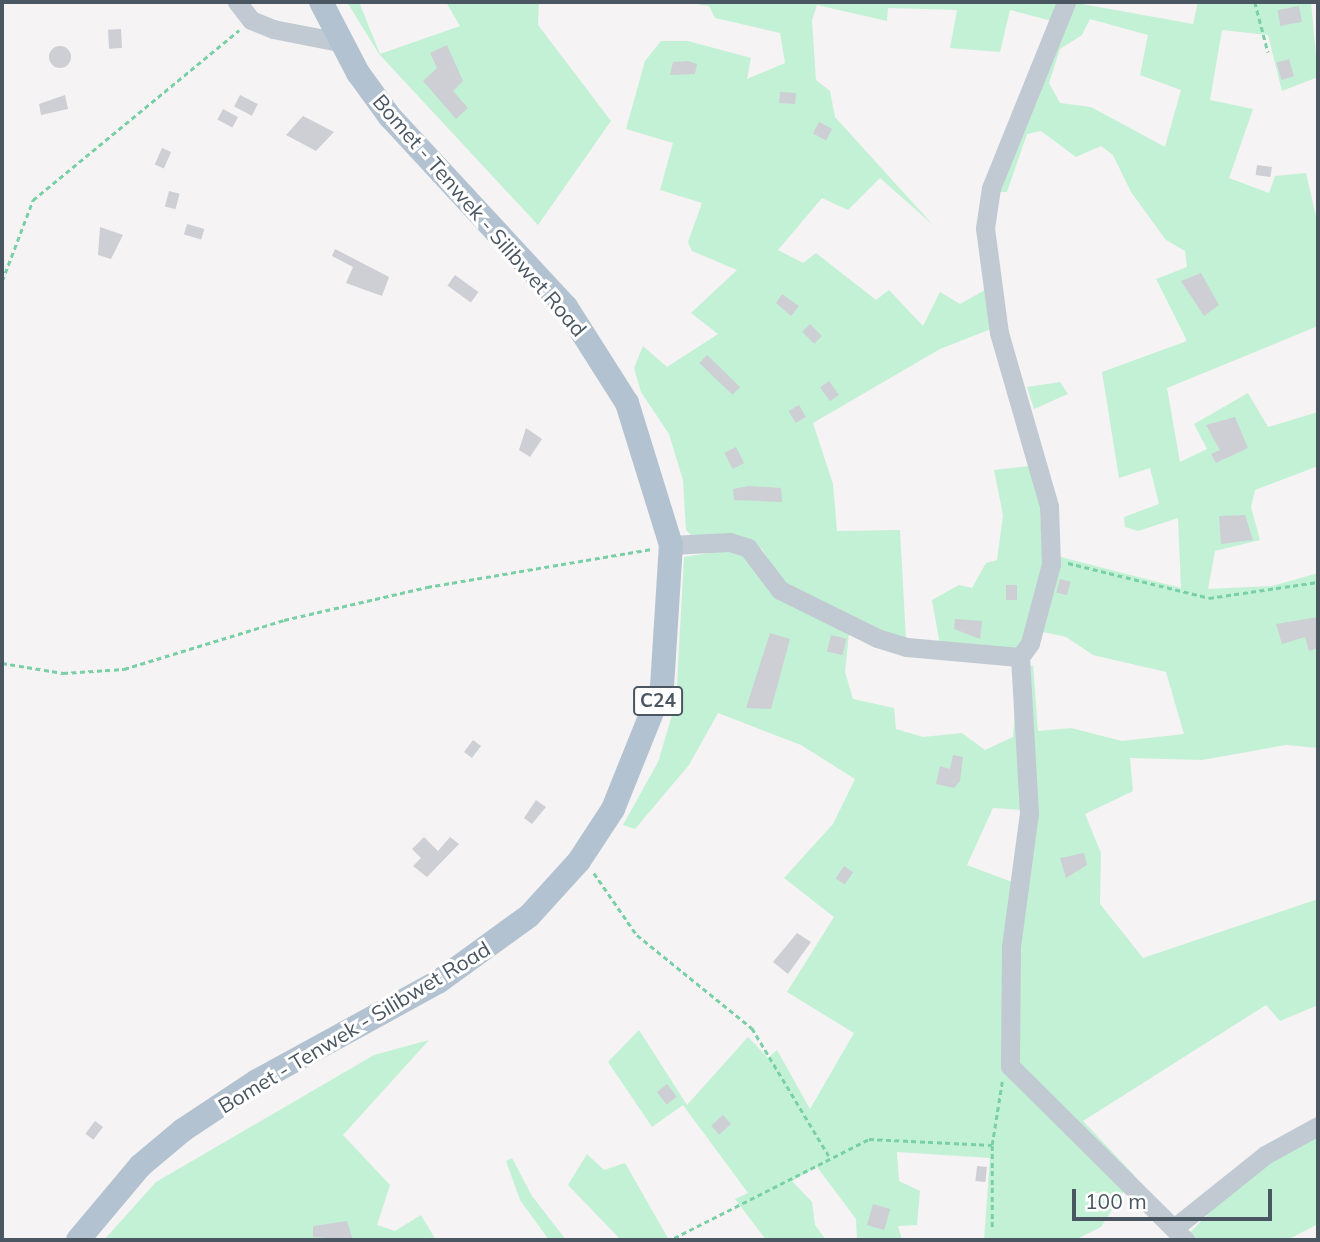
<!DOCTYPE html>
<html>
<head>
<meta charset="utf-8">
<style>
	body { margin:0 }
	#map { position:relative; width:1320px; height:1242px; overflow:hidden; background:#f5f3f3; font-family:Mulish,sans-serif }
	div>[style] { position:absolute }
	[style*='--x'] { left:calc(var(--x)*1px); top:calc(var(--y)*1px); width:calc(var(--w)*1px); rotate:calc(var(--a)*1deg) }
	.green>* { inset:0; background:#c3f1d5 }
	.building>* { inset:0; background:#cdcfd5; transform-origin:0 0 }
	.round { border-radius:50% }
	.path>* { height:2.5px; margin-top:-1.25px; transform-origin:0; background:repeating-linear-gradient(90deg,#7ad0a6 0 5px,transparent 0 8.5px) }
	.minor>* { height:19px; margin:-9.5px; padding:0 9.5px; transform-origin:9.5px; border-radius:9.5px; background:#c1cad2 }
	.major>* { height:24px; margin:-12px; padding:0 12px; transform-origin:12px; border-radius:12px; background:#b3c2d1 }
	span { translate:-50% -50%; white-space:nowrap; text-align:center; line-height:1.15; -webkit-text-stroke:6px #fff; paint-order:stroke }
	.shield-label span { padding:2px 5px; background:#fff; border:2px solid; border-radius:5px; -webkit-text-stroke-width:0 }
	.shield-label { font-size:19px; color:#4a5661; font-weight:700 }
	.street-label { font-size:21px; color:#4a5661 }
	.frame { position:absolute; inset:0; border:4px solid #4a5661; pointer-events:none }
	.scale { position:absolute; left:1072px; top:1189px; width:200px; height:32px; box-sizing:border-box; border:4px solid #4a5661; border-top:0; padding-left:9px; font-size:21px; line-height:24px; white-space:nowrap; color:#4a5661; -webkit-text-stroke:5px #fff; paint-order:stroke }
</style>
</head>
<body>
<div id="map">
	<div class="green">
		<i style="clip-path:polygon(347px 2px,359px 2px,380px 54px,460px 26px,446px 2px,539px 2px,538px 25px,611px 121px,538px 225px,379px 54px)"></i>
		<i style="clip-path:polygon(685px 2px,1059px 2px,1052px 21px,1010px 10px,1000px 52px,950px 48px,957px 10px,888px 8px,887px 21px,817px 5px,812px 20px,816px 80px,830px 91px,835px 117px,933px 225px,880px 178px,848px 210px,822px 198px,778px 250px,803px 263px,816px 253px,876px 300px,889px 290px,923px 326px,940px 292px,960px 304px,985px 290px,991px 329px,940px 349px,813px 423px,833px 484px,837px 531px,900px 530px,906px 640px,833px 614px,786px 587px,762px 549px,744px 539px,693px 537px,686px 530px,683px 480px,669px 434px,641px 392px,634px 368px,643px 346px,667px 367px,718px 334px,691px 313px,737px 270px,692px 251px,688px 242px,702px 203px,660px 190px,673px 143px,626px 129px,645px 61px,661px 41px,688px 41px,751px 58px,747px 79px,785px 63px,780px 33px,715px 18px,709px 6px)"></i>
		<i style="clip-path:polygon(evenodd,1071px 2px,1193px 24px,1198px 2px,1311px 2px,1318px 77px,1282px 91px,1268px 35px,1222px 30px,1210px 100px,1253px 109px,1229px 178px,1269px 193px,1275px 176px,1306px 173px,1318px 225px,1318px 326px,1167px 388px,1180px 462px,1207px 449px,1194px 424px,1248px 393px,1268px 427px,1318px 412px,1318px 466px,1255px 490px,1251px 507px,1260px 540px,1215px 551px,1208px 589px,1272px 586px,1318px 573px,1318px 748px,1286px 745px,1202px 760px,1130px 758px,1133px 791px,1085px 814px,1101px 853px,1100px 904px,1143px 958px,1318px 899px,1318px 1005px,1280px 1021px,1266px 1005px,1083px 1121px,1134px 1175px,1101px 1227px,1075px 1240px,984px 1240px,990px 1158px,897px 1152px,899px 1181px,920px 1191px,917px 1225px,898px 1226px,902px 1240px,857px 1240px,856px 1219px,817px 1167px,792px 1181px,812px 1202px,815px 1225px,826px 1240px,766px 1240px,735px 1199px,748px 1193px,683px 1105px,652px 1127px,608px 1062px,639px 1030px,687px 1105px,748px 1037px,768px 1058px,777px 1050px,810px 1109px,854px 1033px,787px 992px,834px 917px,784px 878px,833px 824px,855px 779px,801px 745px,718px 713px,689px 765px,635px 829px,623px 825px,658px 762px,676px 702px,684px 557px,728px 550px,752px 560px,775px 591px,849px 633px,845px 672px,853px 699px,894px 708px,896px 729px,923px 737px,962px 733px,985px 750px,1013px 737px,1017px 675px,1033px 665px,1038px 731px,1071px 728px,1122px 741px,1184px 734px,1166px 672px,1093px 655px,1066px 637px,1039px 631px,1057px 556px,1181px 588px,1178px 518px,1138px 531px,1125px 527px,1124px 517px,1159px 504px,1150px 468px,1119px 478px,1102px 372px,1187px 341px,1156px 279px,1187px 267px,1185px 251px,1166px 240px,1131px 192px,1113px 155px,1101px 146px,1076px 157px,1041px 131px,1027px 134px,1007px 192px,997px 192px,1071px 2px,1090px 19px,1148px 35px,1140px 75px,1181px 90px,1165px 147px,1091px 107px,1060px 103px,1049px 83px,1060px 49px,1082px 35px,1090px 19px,1071px 2px,993px 808px,1020px 810px,1028px 888px,967px 865px,993px 808px)"></i>
		<i style="clip-path:polygon(1060px 382px,1068px 394px,1034px 409px,1027px 387px)"></i>
		<i style="clip-path:polygon(1037px 465px,1044px 568px,1023px 646px,1015px 651px,940px 645px,932px 600px,959px 585px,972px 588px,986px 563px,997px 560px,1003px 515px,994px 470px)"></i>
		<i style="clip-path:polygon(429px 1040px,343px 1135px,390px 1185px,377px 1225px,395px 1231px,421px 1215px,436px 1240px,104px 1240px,156px 1182px,374px 1055px)"></i>
		<i style="clip-path:polygon(1318px 1129px,1318px 1224px,1287px 1240px,1183px 1240px,1231px 1190px)"></i>
		<i style="clip-path:polygon(587px 1154px,604px 1170px,625px 1163px,669px 1240px,621px 1240px,568px 1185px)"></i>
		<i style="clip-path:polygon(512px 1158px,532px 1196px,566px 1240px,549px 1240px,520px 1200px,506px 1161px)"></i>
	</div>
	<div class="building">
		<i style="left:1299px;top:6px;width:16px;height:22px;rotate:79deg"></i>
		<i style="left:121px;top:29px;width:19px;height:13px;rotate:87deg"></i>
		<i style="clip-path:polygon(447px 45px,463px 81px,453px 91px,468px 108px,456px 119px,423px 81px,437px 68px,430px 53px)"></i>
		<i class="round" style="left:49px;top:46px;width:22px;height:22px"></i>
		<i style="left:1289px;top:59px;width:18px;height:13px;rotate:74deg"></i>
		<i style="clip-path:polygon(688px 61px,697px 64px,695px 74px,670px 75px,673px 62px)"></i>
		<i style="left:780px;top:92px;width:16px;height:11px;rotate:4deg"></i>
		<i style="clip-path:polygon(65px 95px,68px 109px,41px 115px,39px 104px)"></i>
		<i style="left:240px;top:95px;width:20px;height:13px;rotate:27deg"></i>
		<i style="left:223px;top:109px;width:17px;height:12px;rotate:28deg"></i>
		<i style="clip-path:polygon(303px 116px,334px 132px,316px 151px,286px 135px)"></i>
		<i style="left:819px;top:122px;width:15px;height:13px;rotate:28deg"></i>
		<i style="left:162px;top:148px;width:10px;height:18px;rotate:24deg"></i>
		<i style="left:1257px;top:165px;width:15px;height:10px;rotate:8deg"></i>
		<i style="left:169px;top:191px;width:11px;height:16px;rotate:15deg"></i>
		<i style="left:187px;top:224px;width:18px;height:11px;rotate:16deg"></i>
		<i style="clip-path:polygon(100px 227px,123px 235px,111px 259px,98px 255px)"></i>
		<i style="clip-path:polygon(335px 249px,389px 277px,382px 296px,346px 283px,353px 267px,332px 256px)"></i>
		<i style="clip-path:polygon(1201px 273px,1219px 305px,1204px 316px,1181px 281px)"></i>
		<i style="left:455px;top:275px;width:29px;height:13px;rotate:36deg"></i>
		<i style="clip-path:polygon(782px 294px,799px 306px,791px 316px,776px 303px)"></i>
		<i style="left:810px;top:324px;width:17px;height:11px;rotate:45deg"></i>
		<i style="left:707px;top:355px;width:46px;height:11px;rotate:44deg"></i>
		<i style="left:829px;top:381px;width:17px;height:11px;rotate:54deg"></i>
		<i style="left:799px;top:405px;width:14px;height:12px;rotate:60deg"></i>
		<i style="clip-path:polygon(1235px 417px,1248px 448px,1216px 463px,1211px 454px,1220px 450px,1206px 425px)"></i>
		<i style="clip-path:polygon(526px 428px,542px 439px,530px 457px,519px 450px)"></i>
		<i style="left:736px;top:447px;width:18px;height:13px;rotate:63deg"></i>
		<i style="clip-path:polygon(749px 486px,781px 488px,782px 502px,734px 500px,733px 489px)"></i>
		<i style="clip-path:polygon(1245px 515px,1253px 540px,1221px 544px,1219px 516px)"></i>
		<i style="left:1060px;top:579px;width:11px;height:14px;rotate:15deg"></i>
		<i style="left:1006px;top:585px;width:11px;height:15px"></i>
		<i style="clip-path:polygon(1318px 617px,1318px 648px,1309px 651px,1305px 637px,1282px 644px,1276px 624px)"></i>
		<i style="clip-path:polygon(955px 619px,982px 621px,980px 639px,954px 629px)"></i>
		<i style="clip-path:polygon(770px 633px,790px 639px,771px 709px,746px 708px)"></i>
		<i style="left:831px;top:635px;width:16px;height:17px;rotate:14deg"></i>
		<i style="left:473px;top:740px;width:10px;height:15px;rotate:37deg"></i>
		<i style="clip-path:polygon(953px 755px,963px 757px,960px 781px,954px 788px,936px 784px,940px 766px,950px 769px)"></i>
		<i style="clip-path:polygon(536px 800px,546px 807px,532px 824px,524px 818px)"></i>
		<i style="clip-path:polygon(424px 837px,438px 851px,450px 837px,459px 844px,427px 877px,413px 866px,421px 858px,412px 849px)"></i>
		<i style="clip-path:polygon(1084px 853px,1087px 865px,1066px 878px,1060px 858px)"></i>
		<i style="left:844px;top:866px;width:11px;height:15px;rotate:34deg"></i>
		<i style="clip-path:polygon(797px 933px,811px 942px,788px 974px,773px 962px)"></i>
		<i style="left:667px;top:1084px;width:16px;height:13px;rotate:52deg"></i>
		<i style="left:723px;top:1115px;width:12px;height:16px;rotate:48deg"></i>
		<i style="left:95px;top:1121px;width:10px;height:16px;rotate:37deg"></i>
		<i style="left:977px;top:1166px;width:10px;height:15px;rotate:6deg"></i>
		<i style="left:873px;top:1204px;width:18px;height:22px;rotate:16deg"></i>
		<i style="clip-path:polygon(347px 1221px,353px 1240px,313px 1237px,313px 1226px)"></i>
	</div>
	<div class="path">
		<i style="--x:1255;--y:2;--w:52;--a:75.4"></i>
		<i style="--x:2;--y:281;--w:87;--a:-69.1"></i>
		<i style="--x:33;--y:200;--w:267;--a:-39.5"></i>
		<i style="--x:1068;--y:563;--w:145;--a:13.9"></i>
		<i style="--x:1209;--y:598;--w:110;--a:-8.4"></i>
		<i style="--x:2;--y:663;--w:62;--a:9.3"></i>
		<i style="--x:63;--y:673;--w:61;--a:-3.8"></i>
		<i style="--x:124;--y:669;--w:167;--a:-17"></i>
		<i style="--x:284;--y:620;--w:147;--a:-13"></i>
		<i style="--x:427;--y:587;--w:228;--a:-9.6"></i>
		<i style="--x:594;--y:873;--w:75;--a:55.3"></i>
		<i style="--x:637;--y:935;--w:148;--a:39"></i>
		<i style="--x:752;--y:1028;--w:149;--a:59"></i>
		<i style="--x:992;--y:1227;--w:82;--a:-90"></i>
		<i style="--x:992;--y:1145;--w:64;--a:-81"></i>
		<i style="--x:674;--y:1238;--w:219;--a:-26.9"></i>
		<i style="--x:869;--y:1139;--w:123;--a:2.8"></i>
	</div>
	<div class="minor">
		<i style="--x:237;--y:2;--w:23;--a:52"></i>
		<i style="--x:251;--y:20;--w:24;--a:22"></i>
		<i style="--x:273;--y:29;--w:67;--a:11.1"></i>
		<i style="--x:671;--y:545;--w:59;--a:-2.9"></i>
		<i style="--x:730;--y:542;--w:19;--a:18"></i>
		<i style="--x:748;--y:548;--w:53;--a:52.7"></i>
		<i style="--x:780;--y:590;--w:108;--a:26.3"></i>
		<i style="--x:877;--y:638;--w:31;--a:17"></i>
		<i style="--x:907;--y:647;--w:113;--a:5.1"></i>
		<i style="--x:1020;--y:657;--w:17;--a:-54"></i>
		<i style="--x:1030;--y:643;--w:82;--a:-75.1"></i>
		<i style="--x:1051;--y:564;--w:58;--a:-92"></i>
		<i style="--x:1049;--y:506;--w:180;--a:-106.1"></i>
		<i style="--x:999;--y:333;--w:106;--a:-97.6"></i>
		<i style="--x:985;--y:228;--w:40;--a:-81.5"></i>
		<i style="--x:991;--y:188;--w:201;--a:-68"></i>
		<i style="--x:1020;--y:657;--w:156;--a:86.7"></i>
		<i style="--x:1029;--y:813;--w:135;--a:97.7"></i>
		<i style="--x:1011;--y:947;--w:119;--a:90.5"></i>
		<i style="--x:1010;--y:1066;--w:247;--a:44.8"></i>
		<i style="--x:1174;--y:1228;--w:117;--a:-38.7"></i>
		<i style="--x:1265;--y:1155;--w:60;--a:-28.7"></i>
	</div>
	<div class="major">
		<i style="--x:78;--y:1240;--w:97;--a:-50"></i>
		<i style="--x:140;--y:1166;--w:56;--a:-39.9"></i>
		<i style="--x:183;--y:1130;--w:89;--a:-33.5"></i>
		<i style="--x:257;--y:1081;--w:206;--a:-28.7"></i>
		<i style="--x:438;--y:982;--w:112;--a:-36"></i>
		<i style="--x:529;--y:916;--w:74;--a:-47.7"></i>
		<i style="--x:579;--y:861;--w:62;--a:-56.8"></i>
		<i style="--x:613;--y:809;--w:131;--a:-68.1"></i>
		<i style="--x:662;--y:687;--w:142;--a:-86.4"></i>
		<i style="--x:671;--y:545;--w:149;--a:-107.2"></i>
		<i style="--x:627;--y:403;--w:114;--a:-122.4"></i>
		<i style="--x:566;--y:307;--w:259;--a:-132.8"></i>
		<i style="--x:390;--y:117;--w:54;--a:-126"></i>
		<i style="--x:358;--y:73;--w:80;--a:-117.5"></i>
	</div>
	<div class="shield-label">
		<span style="left:658px;top:701px">C24</span>
	</div>
	<div class="street-label">
		<span style="left:480px;top:215px;rotate:49deg">Bomet - Tenwek - Silibwet Road</span>
		<span style="left:354px;top:1027px;rotate:-31deg">Bomet - Tenwek - Silibwet Road</span>
	</div>
	<div class="frame"></div>
	<div class="scale">100 m</div>
</div>
</body>
</html>
